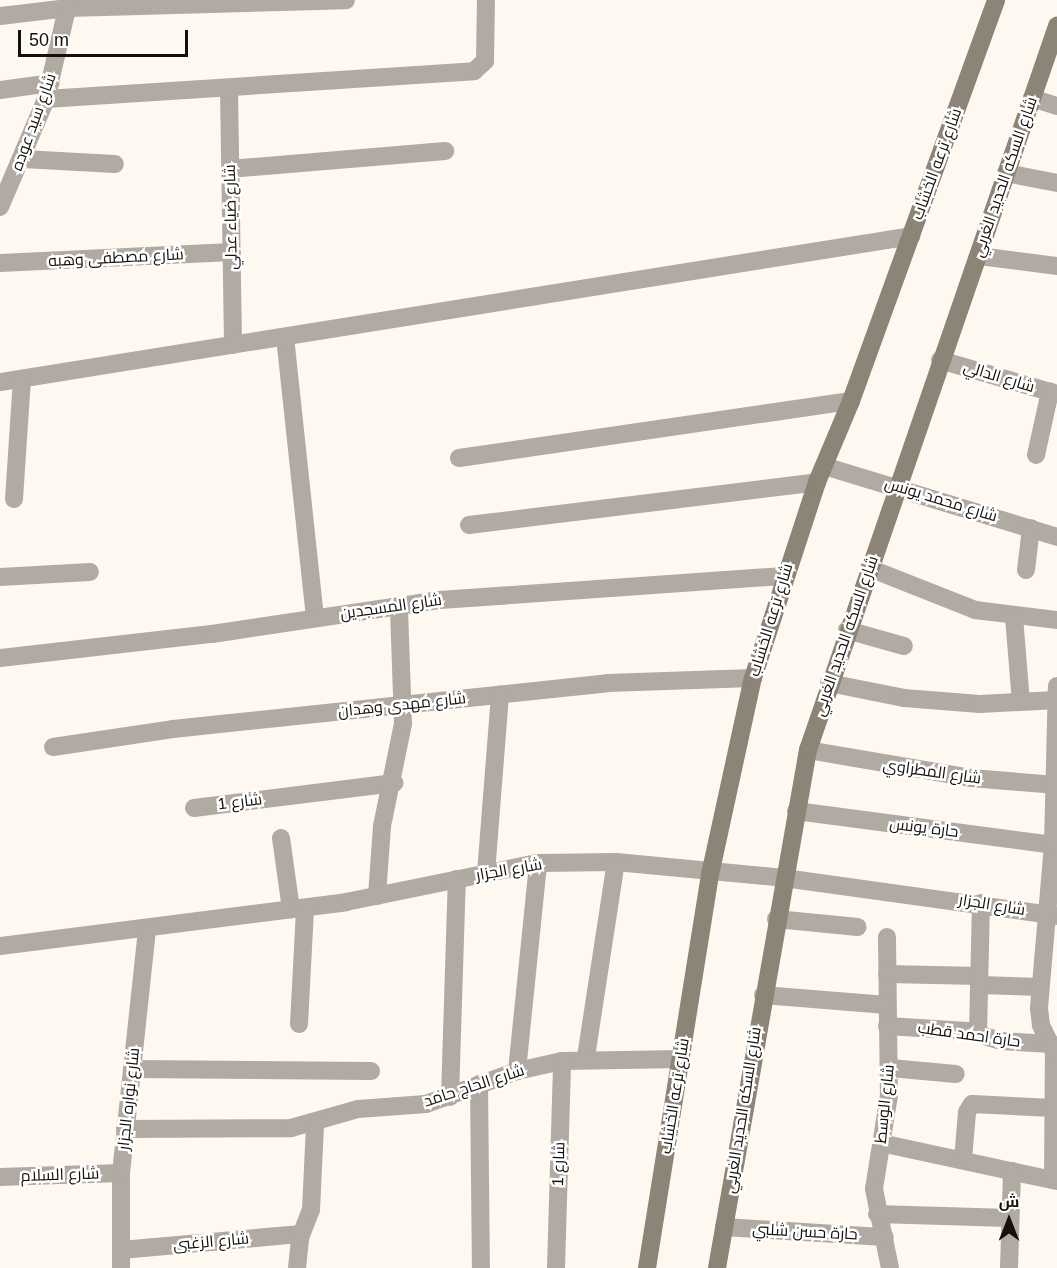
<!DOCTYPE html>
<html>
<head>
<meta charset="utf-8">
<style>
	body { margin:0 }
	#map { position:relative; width:1057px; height:1268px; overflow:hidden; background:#fef8f0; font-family:Helvetica,Cairo,sans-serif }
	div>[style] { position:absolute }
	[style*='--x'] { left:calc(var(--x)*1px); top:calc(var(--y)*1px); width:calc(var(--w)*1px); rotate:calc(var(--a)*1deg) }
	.street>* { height:18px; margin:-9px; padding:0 9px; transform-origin:9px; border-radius:9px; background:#b0aaa2 }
	.secondary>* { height:18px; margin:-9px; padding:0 9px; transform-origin:9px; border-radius:9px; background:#8d8478 }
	span { translate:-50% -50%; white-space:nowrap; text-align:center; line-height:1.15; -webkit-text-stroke:5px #fff; paint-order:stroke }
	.street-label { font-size:16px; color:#151009 }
	.north { position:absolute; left:979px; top:1190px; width:60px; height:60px; -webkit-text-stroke:4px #fff; paint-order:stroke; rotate:0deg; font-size:16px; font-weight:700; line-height:24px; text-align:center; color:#151009 }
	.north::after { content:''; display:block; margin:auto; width:21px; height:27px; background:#151009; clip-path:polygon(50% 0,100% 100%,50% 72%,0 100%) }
	.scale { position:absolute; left:18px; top:30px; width:170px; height:27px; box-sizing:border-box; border:3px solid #151009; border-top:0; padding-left:8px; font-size:18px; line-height:21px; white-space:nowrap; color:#151009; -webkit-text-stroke:4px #fff; paint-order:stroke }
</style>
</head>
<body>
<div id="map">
	<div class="street">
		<i style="--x:0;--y:16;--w:68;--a:-6.7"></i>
		<i style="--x:68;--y:8;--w:278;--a:-1.6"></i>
		<i style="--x:229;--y:89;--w:256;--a:89.1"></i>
		<i style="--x:0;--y:90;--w:51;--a:-7.8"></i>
		<i style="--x:1032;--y:98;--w:26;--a:18"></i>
		<i style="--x:46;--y:99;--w:429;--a:-3.7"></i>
		<i style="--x:474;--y:71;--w:15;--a:-42"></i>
		<i style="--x:485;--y:61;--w:61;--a:-89.1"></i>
		<i style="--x:23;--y:159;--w:92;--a:3.1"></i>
		<i style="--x:230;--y:169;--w:216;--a:-4.8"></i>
		<i style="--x:1006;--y:173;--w:52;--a:11.1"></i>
		<i style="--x:0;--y:207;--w:117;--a:-66.9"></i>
		<i style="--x:46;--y:99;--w:102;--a:-76.9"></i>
		<i style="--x:979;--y:256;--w:79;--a:7.3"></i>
		<i style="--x:0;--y:263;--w:232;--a:-2.7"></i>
		<i style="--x:285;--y:337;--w:282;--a:83.9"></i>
		<i style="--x:940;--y:360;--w:122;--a:16.2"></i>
		<i style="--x:0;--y:382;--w:923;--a:-9.1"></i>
		<i style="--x:1036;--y:455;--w:65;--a:-77.5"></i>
		<i style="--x:459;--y:458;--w:396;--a:-8.3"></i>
		<i style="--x:824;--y:466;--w:244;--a:16.9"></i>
		<i style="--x:14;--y:499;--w:120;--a:-86.2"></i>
		<i style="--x:469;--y:525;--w:351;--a:-7"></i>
		<i style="--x:869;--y:568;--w:114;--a:21.6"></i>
		<i style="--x:975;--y:610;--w:83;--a:7"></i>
		<i style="--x:1026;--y:570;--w:42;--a:-83.2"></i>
		<i style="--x:0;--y:577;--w:90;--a:-3.2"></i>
		<i style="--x:1014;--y:617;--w:85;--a:85.3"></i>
		<i style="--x:847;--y:630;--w:59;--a:15.7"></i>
		<i style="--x:0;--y:658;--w:213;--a:-6.5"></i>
		<i style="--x:212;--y:634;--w:231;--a:-8.5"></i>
		<i style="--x:440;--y:600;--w:345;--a:-4"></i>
		<i style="--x:829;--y:683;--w:76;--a:11.3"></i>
		<i style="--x:904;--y:698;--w:76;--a:4.5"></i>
		<i style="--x:980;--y:704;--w:77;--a:-3"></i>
		<i style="--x:53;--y:747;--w:121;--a:-8.5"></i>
		<i style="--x:173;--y:729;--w:437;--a:-6"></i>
		<i style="--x:608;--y:683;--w:145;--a:-2"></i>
		<i style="--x:808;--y:750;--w:165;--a:9.7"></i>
		<i style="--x:971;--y:778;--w:86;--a:4.7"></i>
		<i style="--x:194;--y:808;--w:202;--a:-7.1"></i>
		<i style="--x:796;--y:811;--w:259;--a:7.5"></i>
		<i style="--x:281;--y:838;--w:72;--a:82"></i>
		<i style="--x:486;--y:873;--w:179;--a:-85.5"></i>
		<i style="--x:377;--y:896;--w:70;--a:-85.9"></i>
		<i style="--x:382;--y:826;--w:104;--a:-78.4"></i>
		<i style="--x:403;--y:724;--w:117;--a:-92"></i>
		<i style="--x:776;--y:919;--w:82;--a:5.6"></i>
		<i style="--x:887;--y:937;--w:158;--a:89.3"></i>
		<i style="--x:889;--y:1095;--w:95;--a:99.1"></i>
		<i style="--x:874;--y:1189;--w:81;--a:78.6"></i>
		<i style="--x:0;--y:946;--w:349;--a:-7.2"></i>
		<i style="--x:346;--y:902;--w:196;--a:-11.5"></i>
		<i style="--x:538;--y:863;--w:78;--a:-0.7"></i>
		<i style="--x:616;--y:862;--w:169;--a:5.4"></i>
		<i style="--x:784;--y:878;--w:276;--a:7.9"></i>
		<i style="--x:887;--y:974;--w:92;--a:1.2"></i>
		<i style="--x:979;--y:985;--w:61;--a:1.9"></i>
		<i style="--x:763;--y:995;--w:124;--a:4.6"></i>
		<i style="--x:299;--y:1024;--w:116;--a:-87"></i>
		<i style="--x:887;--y:1026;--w:81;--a:3.5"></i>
		<i style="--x:968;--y:1031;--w:34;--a:17"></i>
		<i style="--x:1001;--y:1041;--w:51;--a:3.4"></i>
		<i style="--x:978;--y:1034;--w:131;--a:-88.7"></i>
		<i style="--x:586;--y:1057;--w:197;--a:-81.3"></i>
		<i style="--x:890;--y:1068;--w:66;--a:5.2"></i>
		<i style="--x:132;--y:1069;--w:239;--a:0.5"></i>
		<i style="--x:517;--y:1071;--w:209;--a:-84.2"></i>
		<i style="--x:479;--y:1084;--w:184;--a:89.4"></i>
		<i style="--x:450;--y:1097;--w:218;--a:-88.2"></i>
		<i style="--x:125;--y:1129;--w:166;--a:-0.3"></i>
		<i style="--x:291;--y:1128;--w:70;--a:-15.8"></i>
		<i style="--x:358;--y:1109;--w:68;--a:-4.2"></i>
		<i style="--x:426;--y:1104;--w:97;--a:-19.9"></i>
		<i style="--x:517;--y:1071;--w:46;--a:-12.5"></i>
		<i style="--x:562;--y:1061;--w:119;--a:-1"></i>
		<i style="--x:881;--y:1143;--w:180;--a:12.2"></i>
		<i style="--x:963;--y:1159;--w:47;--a:-85.1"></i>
		<i style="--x:967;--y:1112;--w:9;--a:-58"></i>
		<i style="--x:972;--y:1104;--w:81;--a:2.8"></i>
		<i style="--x:0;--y:1177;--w:121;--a:-1.9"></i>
		<i style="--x:1053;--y:1180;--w:128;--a:-89.6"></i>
		<i style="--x:1054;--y:1052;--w:30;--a:-116"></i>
		<i style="--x:1041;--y:1025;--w:17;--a:-97"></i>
		<i style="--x:1039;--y:1008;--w:164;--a:-85.1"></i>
		<i style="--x:1053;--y:845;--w:159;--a:-88.6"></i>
		<i style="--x:877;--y:1214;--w:132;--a:1.7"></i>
		<i style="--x:724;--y:1227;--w:161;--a:3.6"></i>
		<i style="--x:121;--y:1250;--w:181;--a:-5.1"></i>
		<i style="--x:121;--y:1268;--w:95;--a:-90"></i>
		<i style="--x:121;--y:1173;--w:244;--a:-83.9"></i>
		<i style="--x:297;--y:1268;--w:30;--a:-84"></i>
		<i style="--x:300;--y:1238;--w:30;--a:-69"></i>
		<i style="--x:311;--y:1210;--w:86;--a:-87.3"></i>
		<i style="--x:556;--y:1268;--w:207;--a:-88.3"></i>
		<i style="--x:1009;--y:1268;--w:97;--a:-88.2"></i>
	</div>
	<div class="secondary">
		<i style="--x:647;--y:1268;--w:403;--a:-80.9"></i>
		<i style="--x:711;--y:870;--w:197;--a:-77.7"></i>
		<i style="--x:753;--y:678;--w:206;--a:-71.9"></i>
		<i style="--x:817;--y:482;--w:88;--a:-67.2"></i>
		<i style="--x:851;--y:401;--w:426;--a:-70.1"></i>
		<i style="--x:717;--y:1268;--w:526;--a:-80.04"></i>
		<i style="--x:808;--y:750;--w:766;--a:-71.02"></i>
	</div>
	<div class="street-label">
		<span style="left:34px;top:122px;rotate:-70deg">شارع سيد عوده</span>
		<span style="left:937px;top:164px;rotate:-70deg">شارع ترعه الخشاب</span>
		<span style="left:1005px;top:177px;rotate:-71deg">شارع السكه الحديد الغربي</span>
		<span style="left:231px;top:217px;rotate:-91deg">شارع ضياء عدلي</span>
		<span style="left:116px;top:258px;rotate:-3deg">شارع مصطفى وهبه</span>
		<span style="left:999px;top:377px;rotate:17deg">شارع الدالي</span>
		<span style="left:941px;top:500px;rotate:17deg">شارع محمد يونس</span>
		<span style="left:391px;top:607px;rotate:-8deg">شارع المسجدين</span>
		<span style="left:771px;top:620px;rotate:-73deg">شارع ترعه الخشاب</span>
		<span style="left:846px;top:636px;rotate:-71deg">شارع السكه الحديد الغربي</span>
		<span style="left:402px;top:705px;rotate:-6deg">شارع مهدى وهدان</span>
		<span style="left:932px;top:772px;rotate:8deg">شارع المطراوي</span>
		<span style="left:240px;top:802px;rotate:-7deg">شارع 1</span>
		<span style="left:924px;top:828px;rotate:7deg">حارة يونس</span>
		<span style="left:509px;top:870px;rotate:-10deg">شارع الجزار</span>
		<span style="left:992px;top:905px;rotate:9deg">شارع الجزار</span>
		<span style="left:969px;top:1035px;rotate:8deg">حارة احمد قطب</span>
		<span style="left:474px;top:1086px;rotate:-18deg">شارع الحاج حامد</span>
		<span style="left:675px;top:1096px;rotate:-81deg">شارع ترعه الخشاب</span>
		<span style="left:129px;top:1099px;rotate:-84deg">شارع نواره الجزار</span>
		<span style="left:885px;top:1104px;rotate:-84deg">شارع الوسط</span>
		<span style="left:743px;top:1110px;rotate:-81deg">شارع السكه الحديد الغربي</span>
		<span style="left:559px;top:1164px;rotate:-88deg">شارع 1</span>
		<span style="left:60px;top:1175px;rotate:-2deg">شارع السلام</span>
		<span style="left:805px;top:1232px;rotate:3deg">حارة حسن شلبي</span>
		<span style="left:211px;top:1242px;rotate:-5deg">شارع الزغبى</span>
	</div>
	<div class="north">ش</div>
	<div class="scale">50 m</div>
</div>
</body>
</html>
